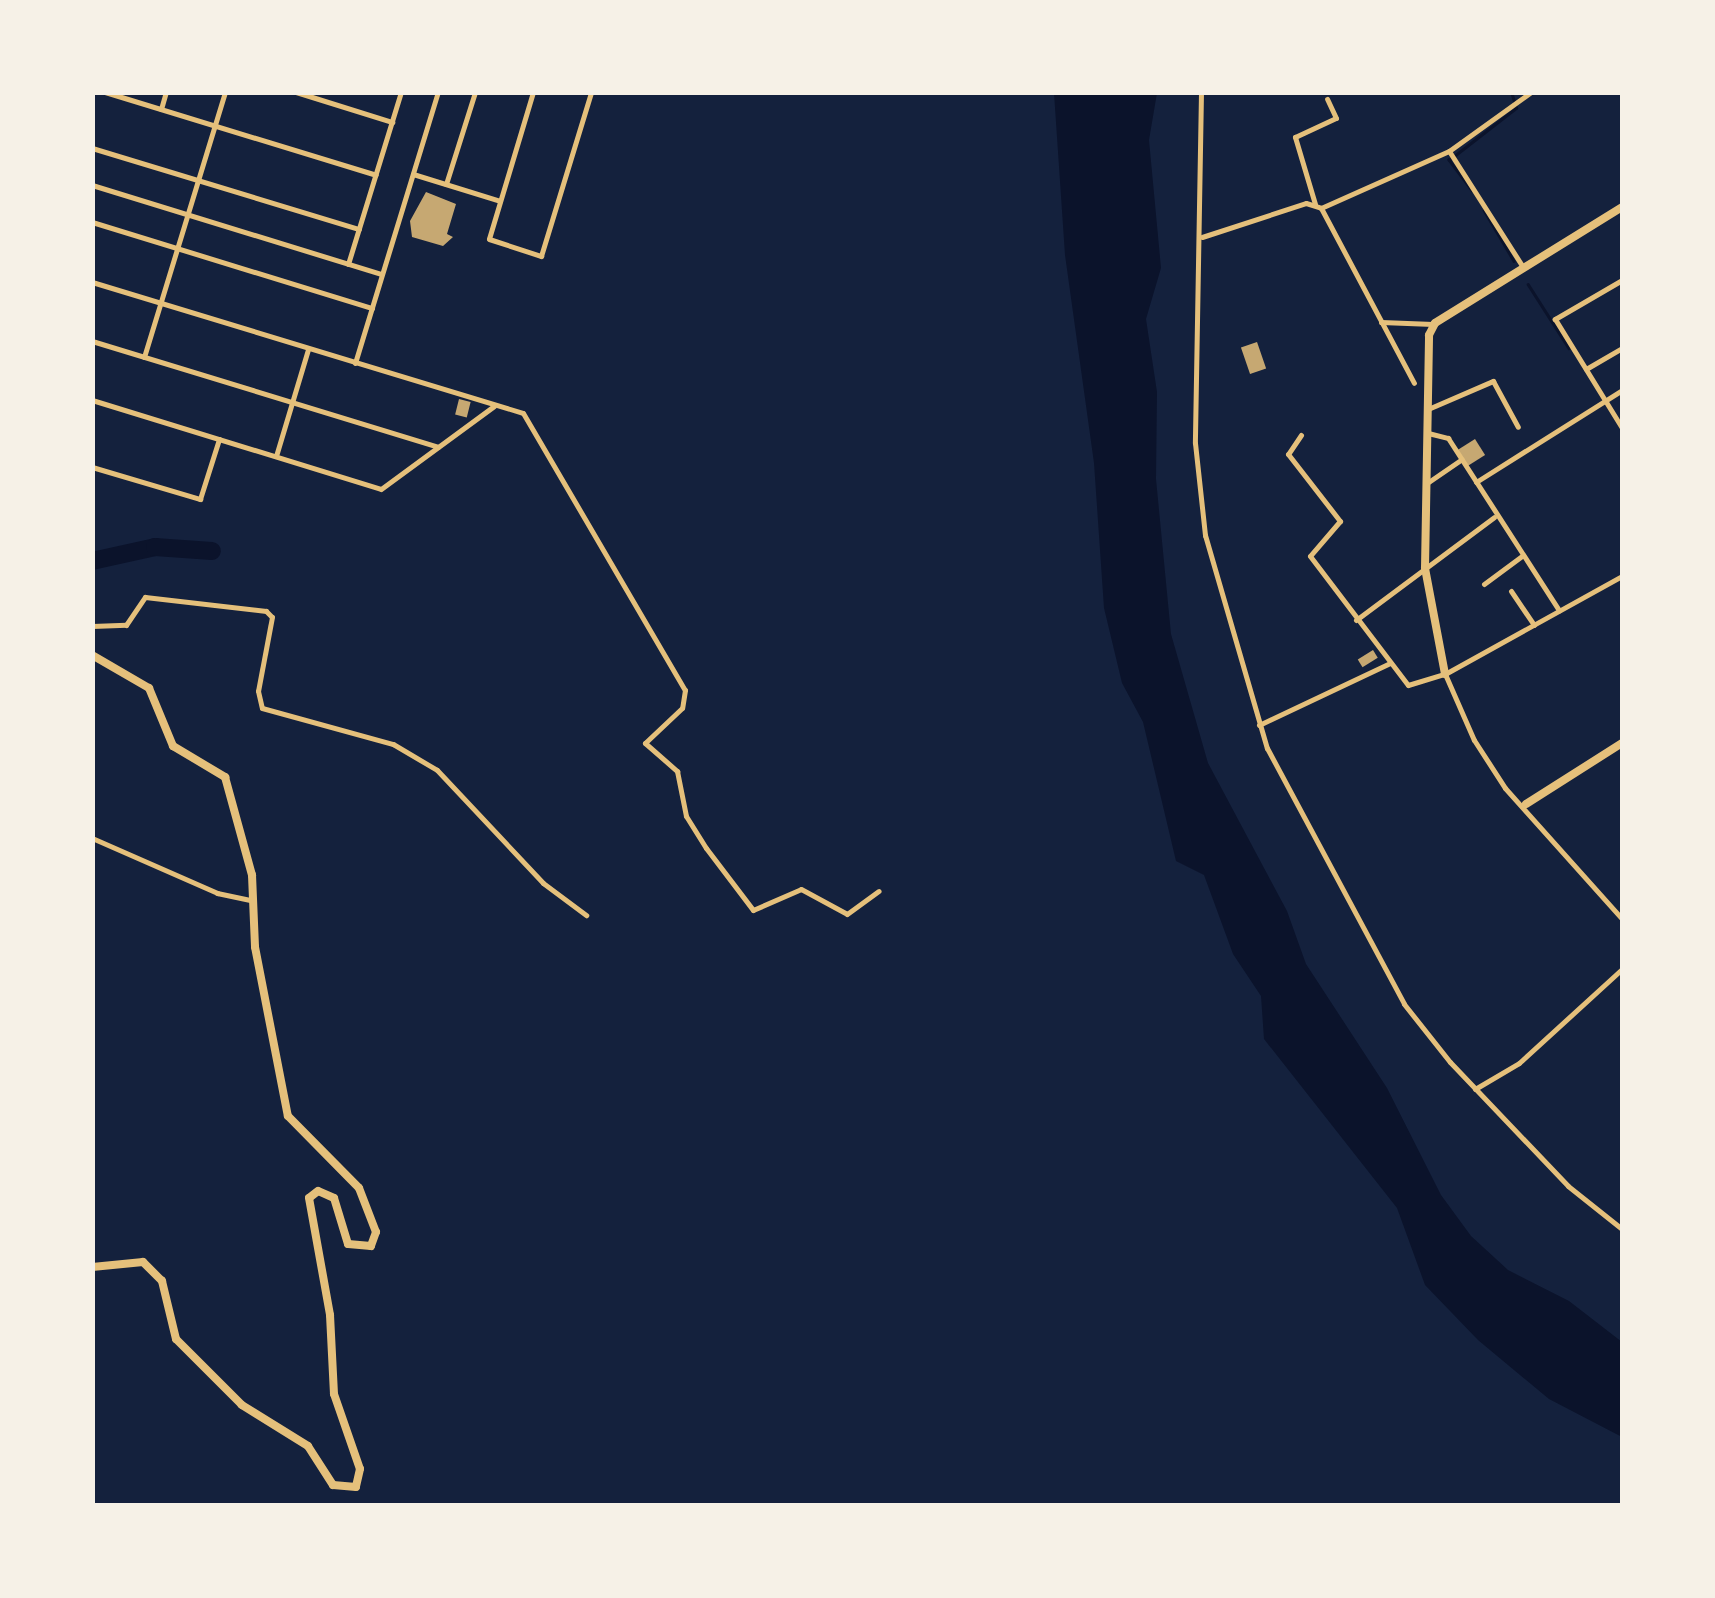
<!DOCTYPE html>
<html>
<head>
<meta charset="utf-8">
<style>
	body { margin:0 }
	#map { position:relative; width:1715px; height:1598px; overflow:hidden; background:#14213d; font-family:"IBM Plex Serif",serif }
	div>[style] { position:absolute }
	[style*='--x'] { left:calc(var(--x)*1px); top:calc(var(--y)*1px); width:calc(var(--w)*1px); rotate:calc(var(--a)*1deg) }
	.water>* { inset:0; background:#0b132b }
	.stream>* { height:2.5px; margin:-1.25px; padding:0 1.25px; transform-origin:1.25px; border-radius:1.25px; background:#0b132b }
	.river>* { height:18px; margin:-9px; padding:0 9px; transform-origin:9px; border-radius:9px; background:#0b132b }
	.building>* { inset:0; background:#c6a872; transform-origin:0 0 }
	.minor>* { height:5px; margin:-2.5px; padding:0 2.5px; transform-origin:2.5px; border-radius:2.5px; background:#e5c07b }
	.tertiary>* { height:8px; margin:-4px; padding:0 4px; transform-origin:4px; border-radius:4px; background:#e5c07b }
	span { translate:-50% -50%; white-space:nowrap; text-align:center; line-height:1.15; -webkit-text-stroke:10px #f6f1e7; paint-order:stroke }
	.frame { position:absolute; inset:0; border:95px solid #f6f1e7; pointer-events:none }
</style>
</head>
<body>
<div id="map">
	<div class="water">
		<i style="clip-path:polygon(1054px 93px,1157px 93px,1149px 140px,1161px 268px,1146px 319px,1157px 392px,1156px 479px,1171px 634px,1208px 763px,1287px 911px,1306px 964px,1387px 1088px,1441px 1195px,1471px 1236px,1508px 1270px,1569px 1301px,1622px 1342px,1622px 1437px,1549px 1399px,1478px 1340px,1425px 1285px,1397px 1208px,1264px 1039px,1261px 996px,1233px 954px,1204px 875px,1176px 861px,1143px 722px,1122px 683px,1104px 608px,1094px 463px,1065px 255px)"></i>
	</div>
	<div class="stream">
		<i style="--x:1472;--y:191;--w:39;--a:-127"></i>
		<i style="--x:1449;--y:160;--w:85;--a:-37.8"></i>
		<i style="--x:1516;--y:108;--w:17;--a:-107"></i>
		<i style="--x:1484;--y:210;--w:59;--a:59.5"></i>
		<i style="--x:1528;--y:284;--w:76;--a:57.4"></i>
	</div>
	<div class="river">
		<i style="--x:92;--y:561;--w:65;--a:-12.5"></i>
		<i style="--x:155;--y:547;--w:57;--a:4"></i>
	</div>
	<div class="building">
		<i style="clip-path:polygon(426px 192px,456px 204px,447px 234px,453px 237px,443px 246px,412px 237px,410px 221px)"></i>
		<i style="left:1257px;top:342px;width:28px;height:17px;rotate:71deg"></i>
		<i style="left:459px;top:399px;width:12px;height:16px;rotate:14deg"></i>
		<i style="left:1475px;top:439px;width:19px;height:21px;rotate:58deg"></i>
		<i style="left:1373px;top:650px;width:9px;height:18px;rotate:58deg"></i>
	</div>
	<div class="minor">
		<i style="--x:105;--y:92;--w:283;--a:17"></i>
		<i style="--x:296;--y:92;--w:101;--a:17.4"></i>
		<i style="--x:533;--y:92;--w:153;--a:106.7"></i>
		<i style="--x:489;--y:239;--w:55;--a:18.1"></i>
		<i style="--x:541;--y:256;--w:171;--a:-73"></i>
		<i style="--x:1201;--y:92;--w:351;--a:91"></i>
		<i style="--x:1195;--y:443;--w:93;--a:83.8"></i>
		<i style="--x:1205;--y:535;--w:222;--a:73.8"></i>
		<i style="--x:1267;--y:748;--w:290;--a:61.8"></i>
		<i style="--x:1404;--y:1004;--w:74;--a:51.6"></i>
		<i style="--x:1450;--y:1062;--w:171;--a:46.4"></i>
		<i style="--x:1568;--y:1186;--w:69;--a:38.5"></i>
		<i style="--x:161;--y:109;--w:18;--a:-74"></i>
		<i style="--x:92;--y:148;--w:279;--a:16.9"></i>
		<i style="--x:1449;--y:151;--w:138;--a:57.5"></i>
		<i style="--x:413;--y:174;--w:91;--a:17.2"></i>
		<i style="--x:446;--y:184;--w:96;--a:-72.5"></i>
		<i style="--x:92;--y:185;--w:303;--a:17.1"></i>
		<i style="--x:1315;--y:204;--w:70;--a:-106.6"></i>
		<i style="--x:1295;--y:137;--w:45;--a:-24.9"></i>
		<i style="--x:1336;--y:118;--w:21;--a:-115"></i>
		<i style="--x:1321;--y:208;--w:198;--a:62"></i>
		<i style="--x:92;--y:222;--w:293;--a:17.1"></i>
		<i style="--x:1202;--y:237;--w:109;--a:-18.1"></i>
		<i style="--x:1306;--y:203;--w:16;--a:18"></i>
		<i style="--x:1321;--y:208;--w:140;--a:-24"></i>
		<i style="--x:1449;--y:151;--w:101;--a:-35.7"></i>
		<i style="--x:348;--y:264;--w:180;--a:-72.9"></i>
		<i style="--x:1622;--y:280;--w:78;--a:149.8"></i>
		<i style="--x:1555;--y:319;--w:128;--a:58.4"></i>
		<i style="--x:92;--y:282;--w:450;--a:16.9"></i>
		<i style="--x:523;--y:413;--w:321;--a:59.7"></i>
		<i style="--x:685;--y:690;--w:18;--a:99"></i>
		<i style="--x:682;--y:708;--w:51;--a:136.6"></i>
		<i style="--x:645;--y:743;--w:43;--a:41.2"></i>
		<i style="--x:677;--y:771;--w:46;--a:78.7"></i>
		<i style="--x:686;--y:816;--w:38;--a:58"></i>
		<i style="--x:706;--y:848;--w:78;--a:52.8"></i>
		<i style="--x:753;--y:910;--w:52;--a:-23.6"></i>
		<i style="--x:801;--y:889;--w:52;--a:28.5"></i>
		<i style="--x:847;--y:914;--w:39;--a:-36"></i>
		<i style="--x:1381;--y:322;--w:52;--a:2.2"></i>
		<i style="--x:92;--y:341;--w:362;--a:17"></i>
		<i style="--x:144;--y:357;--w:277;--a:-73"></i>
		<i style="--x:355;--y:363;--w:283;--a:-73"></i>
		<i style="--x:1586;--y:369;--w:42;--a:-30.3"></i>
		<i style="--x:92;--y:400;--w:302;--a:17.1"></i>
		<i style="--x:381;--y:489;--w:140;--a:-36.3"></i>
		<i style="--x:1428;--y:409;--w:71;--a:-23.3"></i>
		<i style="--x:1493;--y:381;--w:52;--a:61.5"></i>
		<i style="--x:1428;--y:433;--w:21;--a:14"></i>
		<i style="--x:1448;--y:438;--w:205;--a:57.2"></i>
		<i style="--x:1301;--y:435;--w:23;--a:124"></i>
		<i style="--x:1288;--y:454;--w:85;--a:52.2"></i>
		<i style="--x:1340;--y:521;--w:46;--a:130.6"></i>
		<i style="--x:1310;--y:556;--w:162;--a:52.8"></i>
		<i style="--x:1408;--y:685;--w:39;--a:-17"></i>
		<i style="--x:1445;--y:674;--w:202;--a:-29"></i>
		<i style="--x:276;--y:456;--w:112;--a:-73.3"></i>
		<i style="--x:92;--y:467;--w:113;--a:16.5"></i>
		<i style="--x:200;--y:499;--w:63;--a:-72.4"></i>
		<i style="--x:1476;--y:482;--w:173;--a:-32.2"></i>
		<i style="--x:1427;--y:483;--w:42;--a:-34.4"></i>
		<i style="--x:1484;--y:584;--w:47;--a:-36.4"></i>
		<i style="--x:1511;--y:591;--w:41;--a:55.9"></i>
		<i style="--x:1356;--y:620;--w:172;--a:-36.7"></i>
		<i style="--x:92;--y:626;--w:34;--a:-2"></i>
		<i style="--x:126;--y:625;--w:34;--a:-56"></i>
		<i style="--x:145;--y:597;--w:122;--a:6.6"></i>
		<i style="--x:266;--y:611;--w:8;--a:45"></i>
		<i style="--x:272;--y:617;--w:75;--a:100.7"></i>
		<i style="--x:258;--y:691;--w:17;--a:77"></i>
		<i style="--x:262;--y:708;--w:136;--a:15.4"></i>
		<i style="--x:393;--y:744;--w:51;--a:30.6"></i>
		<i style="--x:437;--y:770;--w:155;--a:46.8"></i>
		<i style="--x:543;--y:883;--w:54;--a:36.7"></i>
		<i style="--x:1445;--y:674;--w:72;--a:66.3"></i>
		<i style="--x:1474;--y:740;--w:57;--a:57.1"></i>
		<i style="--x:1505;--y:788;--w:176;--a:48.2"></i>
		<i style="--x:1259;--y:725;--w:145;--a:-25.3"></i>
		<i style="--x:92;--y:838;--w:137;--a:23.7"></i>
		<i style="--x:217;--y:893;--w:35;--a:12"></i>
		<i style="--x:1475;--y:1089;--w:51;--a:-30.6"></i>
		<i style="--x:1519;--y:1063;--w:139;--a:-42.4"></i>
	</div>
	<div class="tertiary">
		<i style="--x:92;--y:655;--w:66;--a:30.1"></i>
		<i style="--x:149;--y:688;--w:63;--a:67.5"></i>
		<i style="--x:173;--y:746;--w:61;--a:30.8"></i>
		<i style="--x:225;--y:777;--w:102;--a:74.6"></i>
		<i style="--x:252;--y:875;--w:72;--a:87.6"></i>
		<i style="--x:255;--y:947;--w:172;--a:79"></i>
		<i style="--x:288;--y:1116;--w:101;--a:45.4"></i>
		<i style="--x:359;--y:1188;--w:47;--a:68.9"></i>
		<i style="--x:376;--y:1232;--w:15;--a:110"></i>
		<i style="--x:371;--y:1246;--w:23;--a:-175"></i>
		<i style="--x:348;--y:1244;--w:48;--a:-106.9"></i>
		<i style="--x:334;--y:1198;--w:17;--a:-156"></i>
		<i style="--x:318;--y:1191;--w:11;--a:142"></i>
		<i style="--x:309;--y:1198;--w:119;--a:79.8"></i>
		<i style="--x:330;--y:1315;--w:79;--a:87.1"></i>
		<i style="--x:334;--y:1394;--w:79;--a:70.9"></i>
		<i style="--x:360;--y:1469;--w:18;--a:103"></i>
		<i style="--x:356;--y:1487;--w:23;--a:-175"></i>
		<i style="--x:333;--y:1485;--w:46;--a:-122.7"></i>
		<i style="--x:308;--y:1446;--w:78;--a:-148.2"></i>
		<i style="--x:242;--y:1405;--w:93;--a:-135"></i>
		<i style="--x:176;--y:1339;--w:60;--a:-103.6"></i>
		<i style="--x:162;--y:1281;--w:27;--a:-135"></i>
		<i style="--x:143;--y:1262;--w:51;--a:174.4"></i>
		<i style="--x:1445;--y:674;--w:108;--a:-100.7"></i>
		<i style="--x:1425;--y:568;--w:233;--a:-89"></i>
		<i style="--x:1429;--y:335;--w:13;--a:-63"></i>
		<i style="--x:1435;--y:323;--w:220;--a:-31.8"></i>
		<i style="--x:1526;--y:804;--w:114;--a:-32.4"></i>
	</div>
	<div class="frame"></div>
</div>
</body>
</html>
